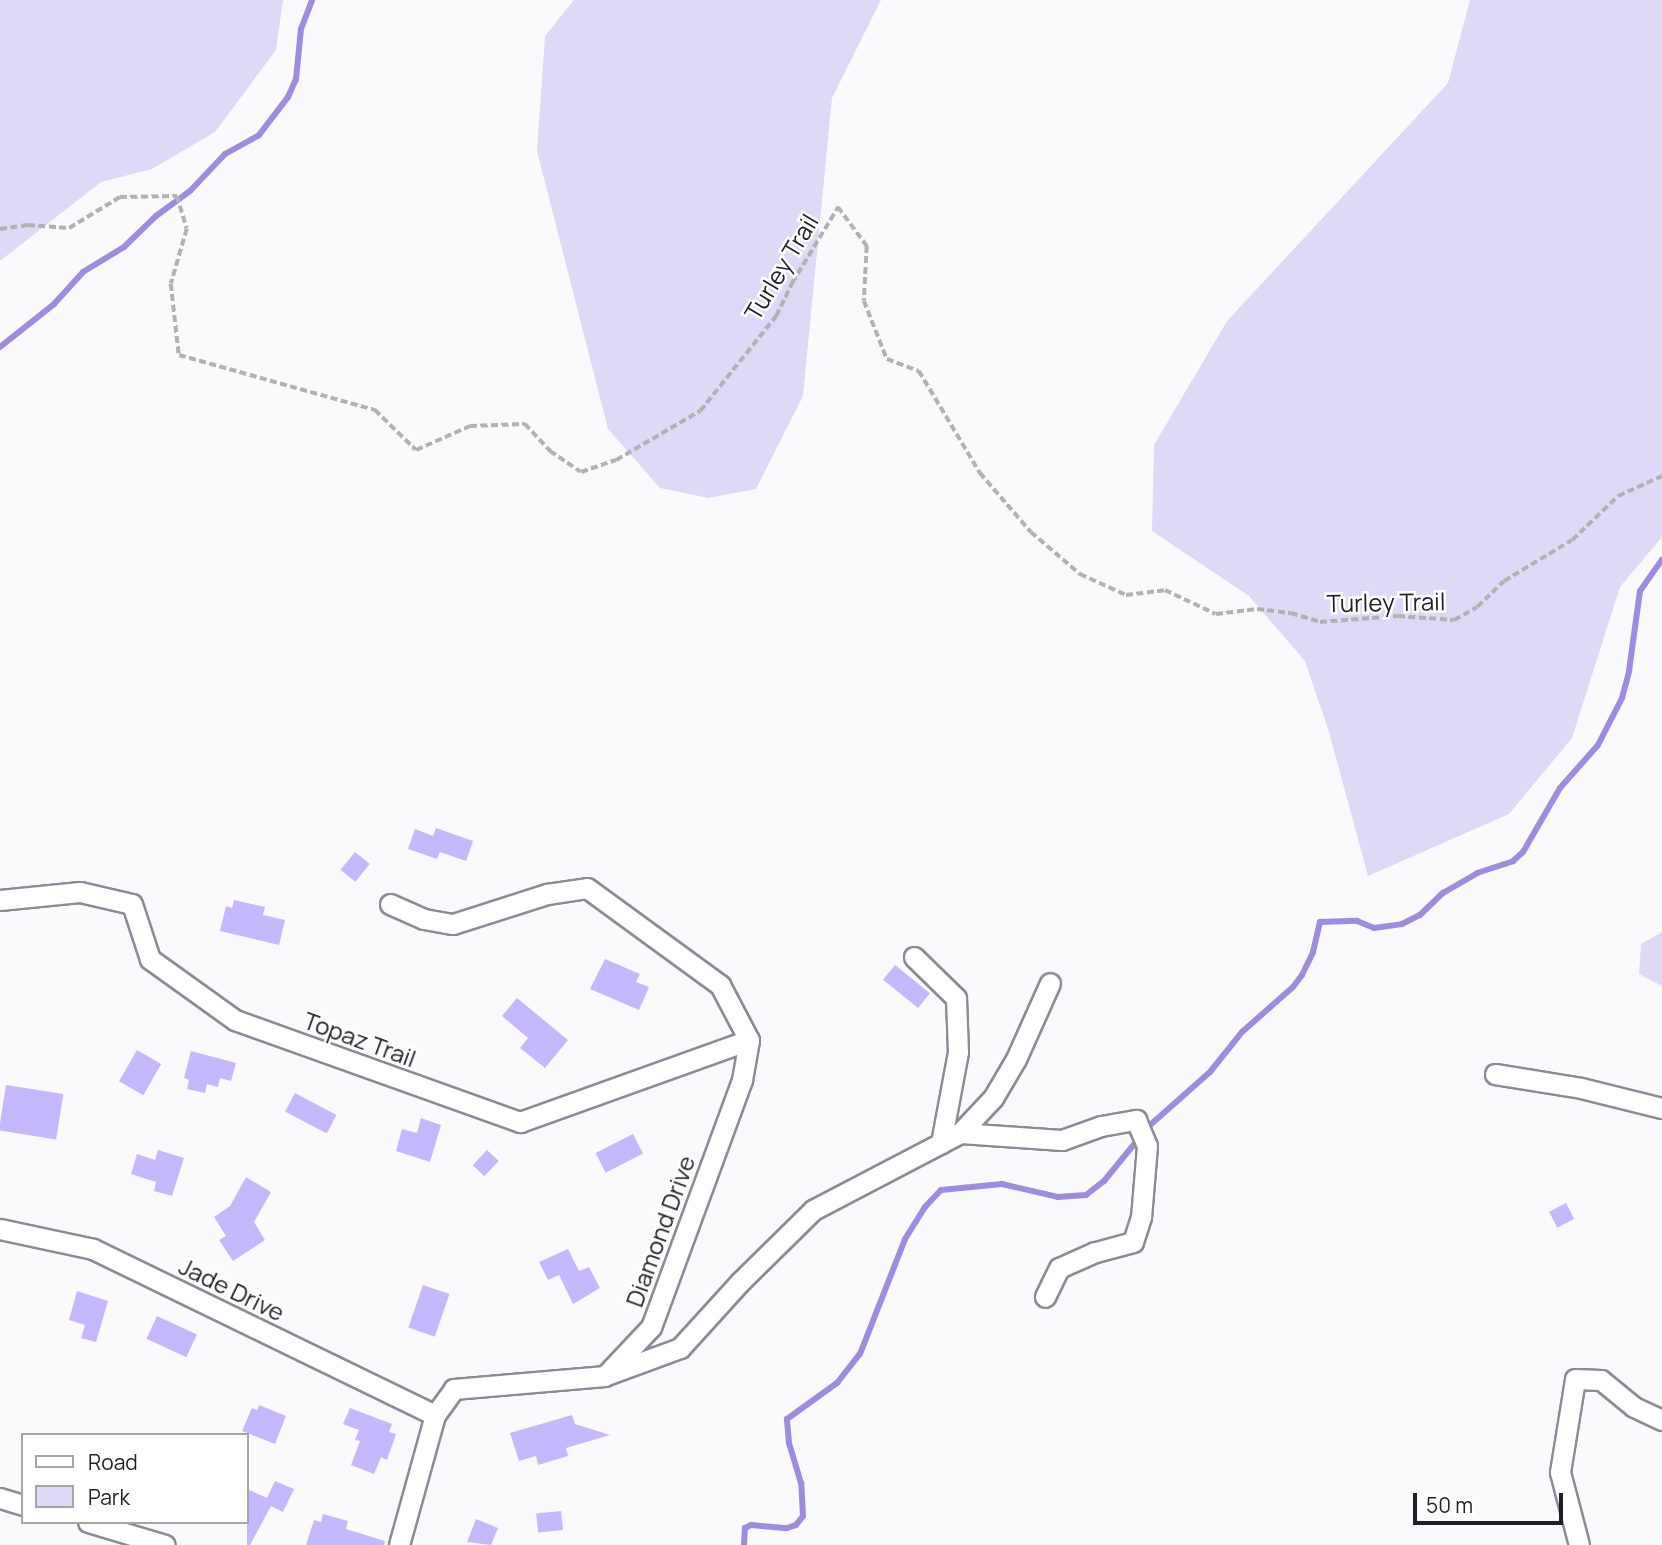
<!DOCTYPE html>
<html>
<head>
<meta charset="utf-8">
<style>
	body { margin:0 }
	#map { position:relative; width:1662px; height:1545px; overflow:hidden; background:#fafafd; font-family:Manrope,sans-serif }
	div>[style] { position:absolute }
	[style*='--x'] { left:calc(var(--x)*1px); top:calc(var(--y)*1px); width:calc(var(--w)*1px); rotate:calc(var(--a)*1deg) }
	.green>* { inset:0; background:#ddd9f6 }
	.stream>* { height:6px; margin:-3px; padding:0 3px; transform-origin:3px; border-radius:3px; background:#9f8ce1 }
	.building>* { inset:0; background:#c6b8fe; transform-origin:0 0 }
	.path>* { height:3.5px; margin-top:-1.75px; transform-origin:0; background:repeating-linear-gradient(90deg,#b2b2b5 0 7px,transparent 0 10.5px) }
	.roads { filter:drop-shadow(2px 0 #8c8a97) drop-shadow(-2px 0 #8c8a97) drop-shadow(0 2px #8c8a97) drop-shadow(0 -2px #8c8a97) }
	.minor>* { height:19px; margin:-9.5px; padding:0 9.5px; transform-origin:9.5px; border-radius:9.5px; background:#fff }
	span { translate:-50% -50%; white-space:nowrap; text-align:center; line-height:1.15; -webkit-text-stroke:5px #fff; paint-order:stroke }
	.street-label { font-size:24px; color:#201f24 }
	.legend { position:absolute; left:21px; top:1433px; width:228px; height:91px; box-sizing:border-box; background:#fff; border:2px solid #a6a5a7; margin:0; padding:9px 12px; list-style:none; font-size:21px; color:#201f24 }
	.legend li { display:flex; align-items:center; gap:14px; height:35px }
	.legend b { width:35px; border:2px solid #a6a5a7 }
	.scale { position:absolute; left:1413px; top:1493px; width:150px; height:32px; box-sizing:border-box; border:4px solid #201f24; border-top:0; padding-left:9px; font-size:21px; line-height:24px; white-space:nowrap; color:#201f24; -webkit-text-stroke:5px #fff; paint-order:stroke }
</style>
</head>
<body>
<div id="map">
	<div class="green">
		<i style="clip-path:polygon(0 0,283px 0,276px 50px,215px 132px,152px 169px,101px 182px,0 261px)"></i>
		<i style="clip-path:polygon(574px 0,881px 0,832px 98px,803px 396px,756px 489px,708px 498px,660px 488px,608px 429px,537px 151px,545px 36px)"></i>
		<i style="clip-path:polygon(1470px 0,1662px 0,1662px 537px,1620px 587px,1572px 738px,1509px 814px,1368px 876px,1329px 732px,1305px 661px,1249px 596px,1152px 531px,1154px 445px,1227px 321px,1448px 83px)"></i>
		<i style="clip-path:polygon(1662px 932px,1662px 986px,1639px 974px,1641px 944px)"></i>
	</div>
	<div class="stream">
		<i style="--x:0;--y:347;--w:69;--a:-38.5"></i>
		<i style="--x:54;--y:304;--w:43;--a:-47.8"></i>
		<i style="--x:83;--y:272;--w:48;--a:-31.4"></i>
		<i style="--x:124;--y:247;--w:45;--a:-44.1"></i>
		<i style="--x:156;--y:216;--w:42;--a:-36.3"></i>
		<i style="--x:190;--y:191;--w:51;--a:-46.6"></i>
		<i style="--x:225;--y:154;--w:39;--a:-29"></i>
		<i style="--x:259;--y:135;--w:48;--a:-52.7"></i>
		<i style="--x:288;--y:97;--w:20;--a:-66"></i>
		<i style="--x:296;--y:79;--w:50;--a:-84.3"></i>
		<i style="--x:301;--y:29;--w:31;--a:-69"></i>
		<i style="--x:744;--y:1545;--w:17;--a:-87"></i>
		<i style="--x:745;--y:1528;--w:7;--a:-27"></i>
		<i style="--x:751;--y:1525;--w:36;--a:5"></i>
		<i style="--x:787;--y:1528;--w:9;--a:-18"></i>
		<i style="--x:796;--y:1525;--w:11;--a:-52"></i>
		<i style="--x:803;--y:1516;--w:33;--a:-93"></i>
		<i style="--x:801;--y:1483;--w:42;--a:-106.7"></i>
		<i style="--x:789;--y:1443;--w:24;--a:-95"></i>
		<i style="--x:787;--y:1419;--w:62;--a:-35.8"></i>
		<i style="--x:837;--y:1383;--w:37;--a:-52"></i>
		<i style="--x:860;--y:1354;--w:123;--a:-68.6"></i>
		<i style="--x:905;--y:1239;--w:38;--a:-58"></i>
		<i style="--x:925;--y:1207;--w:23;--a:-47"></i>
		<i style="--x:941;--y:1190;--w:61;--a:-5.6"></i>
		<i style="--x:1002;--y:1184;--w:57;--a:13.1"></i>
		<i style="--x:1058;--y:1197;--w:28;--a:-4"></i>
		<i style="--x:1086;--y:1195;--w:23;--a:-38"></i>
		<i style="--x:1104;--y:1181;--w:71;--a:-50.7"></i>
		<i style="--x:1149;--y:1126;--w:81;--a:-41.5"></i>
		<i style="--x:1210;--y:1072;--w:51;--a:-51.3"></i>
		<i style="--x:1242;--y:1032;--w:68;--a:-41.4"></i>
		<i style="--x:1293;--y:987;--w:15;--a:-53"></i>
		<i style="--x:1302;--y:975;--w:25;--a:-64"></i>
		<i style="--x:1313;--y:952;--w:31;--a:-77"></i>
		<i style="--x:1320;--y:922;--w:37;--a:-2"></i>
		<i style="--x:1357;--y:921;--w:18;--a:22"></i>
		<i style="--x:1374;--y:928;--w:28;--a:-8"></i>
		<i style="--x:1402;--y:924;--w:20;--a:-27"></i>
		<i style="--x:1420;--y:915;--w:32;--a:-44"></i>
		<i style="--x:1443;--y:893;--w:39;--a:-30"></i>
		<i style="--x:1477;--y:873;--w:38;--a:-18"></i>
		<i style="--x:1513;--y:861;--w:13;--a:-42"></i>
		<i style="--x:1523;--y:852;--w:74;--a:-60"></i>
		<i style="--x:1560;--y:788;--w:57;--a:-48.5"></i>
		<i style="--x:1598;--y:745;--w:53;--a:-62.9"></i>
		<i style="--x:1622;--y:698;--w:28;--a:-75"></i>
		<i style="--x:1629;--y:671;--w:81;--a:-82.2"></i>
		<i style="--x:1640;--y:591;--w:38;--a:-55"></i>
	</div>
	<div class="building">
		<i style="clip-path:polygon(436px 828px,473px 841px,466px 861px,440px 852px,437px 859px,408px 849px,415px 829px,433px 836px)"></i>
		<i style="left:355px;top:852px;width:19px;height:23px;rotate:39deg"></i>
		<i style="clip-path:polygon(234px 900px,265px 907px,263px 915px,285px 920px,279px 945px,220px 931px,226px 906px,232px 908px)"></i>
		<i style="clip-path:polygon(605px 959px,640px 974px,636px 982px,649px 987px,639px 1010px,590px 989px)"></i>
		<i style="left:895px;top:965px;width:45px;height:19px;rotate:39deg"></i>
		<i style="clip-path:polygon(517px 998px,568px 1040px,545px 1068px,520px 1048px,528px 1038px,502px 1016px)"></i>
		<i style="left:137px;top:1050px;width:28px;height:36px;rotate:30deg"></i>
		<i style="clip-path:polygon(191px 1051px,236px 1063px,231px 1081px,220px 1078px,218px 1087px,207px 1084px,205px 1093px,187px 1089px,189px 1080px,184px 1078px)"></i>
		<i style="left:6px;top:1085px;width:58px;height:46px;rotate:9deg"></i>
		<i style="left:295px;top:1093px;width:47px;height:21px;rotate:28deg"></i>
		<i style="clip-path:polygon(421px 1118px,441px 1125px,430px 1162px,396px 1151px,402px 1129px,417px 1133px)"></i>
		<i style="left:633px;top:1134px;width:22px;height:42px;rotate:63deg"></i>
		<i style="clip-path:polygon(158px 1150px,184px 1158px,172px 1196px,154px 1191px,156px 1182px,131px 1174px,137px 1154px,155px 1160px)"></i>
		<i style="left:487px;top:1150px;width:16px;height:21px;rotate:43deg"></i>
		<i style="clip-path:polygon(246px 1177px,271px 1192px,254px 1222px,265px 1240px,233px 1261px,219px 1240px,226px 1236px,214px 1217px,230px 1206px)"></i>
		<i style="left:1566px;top:1203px;width:18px;height:19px;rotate:63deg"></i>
		<i style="clip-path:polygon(568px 1249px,579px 1271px,589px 1267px,600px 1288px,573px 1304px,559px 1275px,548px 1280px,539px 1262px)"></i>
		<i style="left:423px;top:1285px;width:28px;height:45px;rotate:19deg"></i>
		<i style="clip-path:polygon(77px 1291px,108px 1301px,96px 1342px,81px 1338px,85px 1325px,69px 1320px)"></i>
		<i style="left:157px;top:1316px;width:44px;height:25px;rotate:25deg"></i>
		<i style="clip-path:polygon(259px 1405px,286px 1416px,275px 1444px,242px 1431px,252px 1408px,257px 1410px)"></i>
		<i style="clip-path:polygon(350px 1408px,392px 1424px,389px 1432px,396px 1434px,387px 1460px,381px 1457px,374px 1474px,351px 1465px,360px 1441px,355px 1440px,359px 1430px,343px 1424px)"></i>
		<i style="clip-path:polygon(572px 1415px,575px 1424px,610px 1435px,566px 1448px,568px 1456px,538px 1465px,536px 1456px,519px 1461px,510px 1433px)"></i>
		<i style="clip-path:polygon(275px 1481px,294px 1489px,283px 1512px,271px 1506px,250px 1545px,247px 1545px,247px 1489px,267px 1498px)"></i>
		<i style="left:561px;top:1511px;width:19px;height:25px;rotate:84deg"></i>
		<i style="clip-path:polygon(323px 1514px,348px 1521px,346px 1529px,385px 1541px,384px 1545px,306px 1545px,314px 1520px,321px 1522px)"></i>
		<i style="clip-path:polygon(476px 1519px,498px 1528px,491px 1545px,467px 1542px)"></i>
	</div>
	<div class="path">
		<i style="--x:0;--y:229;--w:28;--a:-8"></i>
		<i style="--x:28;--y:225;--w:41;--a:4.2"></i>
		<i style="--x:69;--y:228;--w:60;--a:-31.3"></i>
		<i style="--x:120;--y:197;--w:57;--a:-1"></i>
		<i style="--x:177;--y:196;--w:34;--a:73"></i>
		<i style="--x:187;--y:229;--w:57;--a:106.2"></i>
		<i style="--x:171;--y:284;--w:71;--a:83.6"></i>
		<i style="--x:179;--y:355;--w:204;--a:15.7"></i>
		<i style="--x:375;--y:410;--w:57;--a:44.3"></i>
		<i style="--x:416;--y:450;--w:59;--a:-24"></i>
		<i style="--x:470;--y:426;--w:55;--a:-2.1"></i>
		<i style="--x:525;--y:424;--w:37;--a:47"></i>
		<i style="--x:550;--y:451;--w:37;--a:34"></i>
		<i style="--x:581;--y:472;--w:37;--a:-19"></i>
		<i style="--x:616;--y:460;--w:97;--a:-30.3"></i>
		<i style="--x:700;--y:411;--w:122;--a:-51.3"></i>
		<i style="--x:776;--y:316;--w:37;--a:-64"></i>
		<i style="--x:792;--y:283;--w:89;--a:-58.8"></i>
		<i style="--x:838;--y:207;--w:49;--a:53.4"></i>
		<i style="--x:867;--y:246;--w:55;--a:93.1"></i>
		<i style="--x:864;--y:301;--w:62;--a:68.4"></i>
		<i style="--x:887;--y:359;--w:34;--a:21"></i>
		<i style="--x:919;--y:371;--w:119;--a:59.1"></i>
		<i style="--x:980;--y:473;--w:78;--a:49.2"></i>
		<i style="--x:1031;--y:532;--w:65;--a:40.6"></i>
		<i style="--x:1080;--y:574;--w:51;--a:24.5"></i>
		<i style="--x:1126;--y:595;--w:39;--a:-7"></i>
		<i style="--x:1165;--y:590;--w:56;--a:25.2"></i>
		<i style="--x:1216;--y:614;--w:41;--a:-7"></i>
		<i style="--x:1257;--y:609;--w:34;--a:7"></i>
		<i style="--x:1291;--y:613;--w:30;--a:17"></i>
		<i style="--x:1320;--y:622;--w:78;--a:-4.4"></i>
		<i style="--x:1398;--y:616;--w:56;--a:4.1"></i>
		<i style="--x:1454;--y:620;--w:26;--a:-29"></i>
		<i style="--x:1477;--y:607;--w:37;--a:-44"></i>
		<i style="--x:1504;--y:581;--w:79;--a:-31.1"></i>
		<i style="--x:1572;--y:540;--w:64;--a:-43.7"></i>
		<i style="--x:1618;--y:496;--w:48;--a:-24.4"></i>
	</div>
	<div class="roads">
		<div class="minor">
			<i style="--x:0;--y:900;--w:80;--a:-5.7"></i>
			<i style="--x:80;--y:892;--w:53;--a:13"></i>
			<i style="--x:132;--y:904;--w:58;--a:71.9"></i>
			<i style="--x:150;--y:959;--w:105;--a:35.7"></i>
			<i style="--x:235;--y:1020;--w:303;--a:19.7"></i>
			<i style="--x:520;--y:1122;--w:243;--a:-19.7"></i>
			<i style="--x:390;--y:904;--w:37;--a:24"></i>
			<i style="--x:424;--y:919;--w:29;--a:10"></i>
			<i style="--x:453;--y:924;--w:99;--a:-17.7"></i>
			<i style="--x:547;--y:894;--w:40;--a:-8.5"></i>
			<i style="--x:587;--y:888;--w:165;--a:36.1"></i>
			<i style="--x:720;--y:985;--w:62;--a:62.2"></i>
			<i style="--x:749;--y:1040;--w:41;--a:99.9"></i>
			<i style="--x:742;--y:1080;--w:263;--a:110.2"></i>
			<i style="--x:651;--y:1327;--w:67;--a:133.2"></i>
			<i style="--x:605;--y:1376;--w:152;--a:175.1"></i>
			<i style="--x:454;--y:1389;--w:32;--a:126"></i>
			<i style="--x:435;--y:1415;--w:135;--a:105.5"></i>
			<i style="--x:914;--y:957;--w:59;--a:44.3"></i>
			<i style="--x:956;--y:998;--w:54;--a:87.9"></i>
			<i style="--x:958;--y:1052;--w:93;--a:100.6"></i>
			<i style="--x:1495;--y:1074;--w:87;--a:9.2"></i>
			<i style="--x:1581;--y:1088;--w:83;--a:13.9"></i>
			<i style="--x:960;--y:1133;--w:102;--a:3.9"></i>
			<i style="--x:1062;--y:1140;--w:41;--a:-19.7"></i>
			<i style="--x:1101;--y:1126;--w:36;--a:-10"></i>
			<i style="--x:1136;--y:1120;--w:28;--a:67"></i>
			<i style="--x:1147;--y:1146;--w:71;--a:94.8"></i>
			<i style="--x:1141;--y:1217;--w:26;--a:108"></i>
			<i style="--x:1133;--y:1242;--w:39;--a:165"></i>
			<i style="--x:1095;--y:1252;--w:39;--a:156"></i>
			<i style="--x:1059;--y:1268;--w:32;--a:116"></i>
			<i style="--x:0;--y:1229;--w:95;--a:12.1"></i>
			<i style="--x:93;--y:1249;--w:380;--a:25.9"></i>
			<i style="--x:609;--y:1374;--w:76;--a:-20.1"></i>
			<i style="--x:680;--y:1348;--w:89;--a:-47.7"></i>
			<i style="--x:740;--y:1282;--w:103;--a:-44.6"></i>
			<i style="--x:813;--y:1210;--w:166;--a:-27.6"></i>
			<i style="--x:960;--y:1133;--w:48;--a:-46.7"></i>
			<i style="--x:993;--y:1098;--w:45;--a:-59.5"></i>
			<i style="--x:1016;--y:1059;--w:83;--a:-65.9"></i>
			<i style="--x:0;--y:1498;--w:24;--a:17"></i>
			<i style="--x:88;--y:1522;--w:80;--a:16.6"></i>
			<i style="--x:1579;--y:1545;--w:75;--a:-104.6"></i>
			<i style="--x:1560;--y:1472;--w:94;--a:-80.8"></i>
			<i style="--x:1575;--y:1379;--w:26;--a:2"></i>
			<i style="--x:1601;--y:1380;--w:43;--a:39.3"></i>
			<i style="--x:1634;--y:1407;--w:31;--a:25"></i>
		</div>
	</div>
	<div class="street-label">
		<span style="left:781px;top:267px;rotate:-59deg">Turley Trail</span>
		<span style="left:1386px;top:602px;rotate:-1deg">Turley Trail</span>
		<span style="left:360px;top:1039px;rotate:20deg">Topaz Trail</span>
		<span style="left:660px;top:1231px;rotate:-70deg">Diamond Drive</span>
		<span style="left:232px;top:1289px;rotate:26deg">Jade Drive</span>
	</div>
	<ul class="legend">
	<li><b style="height:9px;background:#fff"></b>Road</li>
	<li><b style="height:19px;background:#ddd9f6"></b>Park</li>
	</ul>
	<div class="scale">50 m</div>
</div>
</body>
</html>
